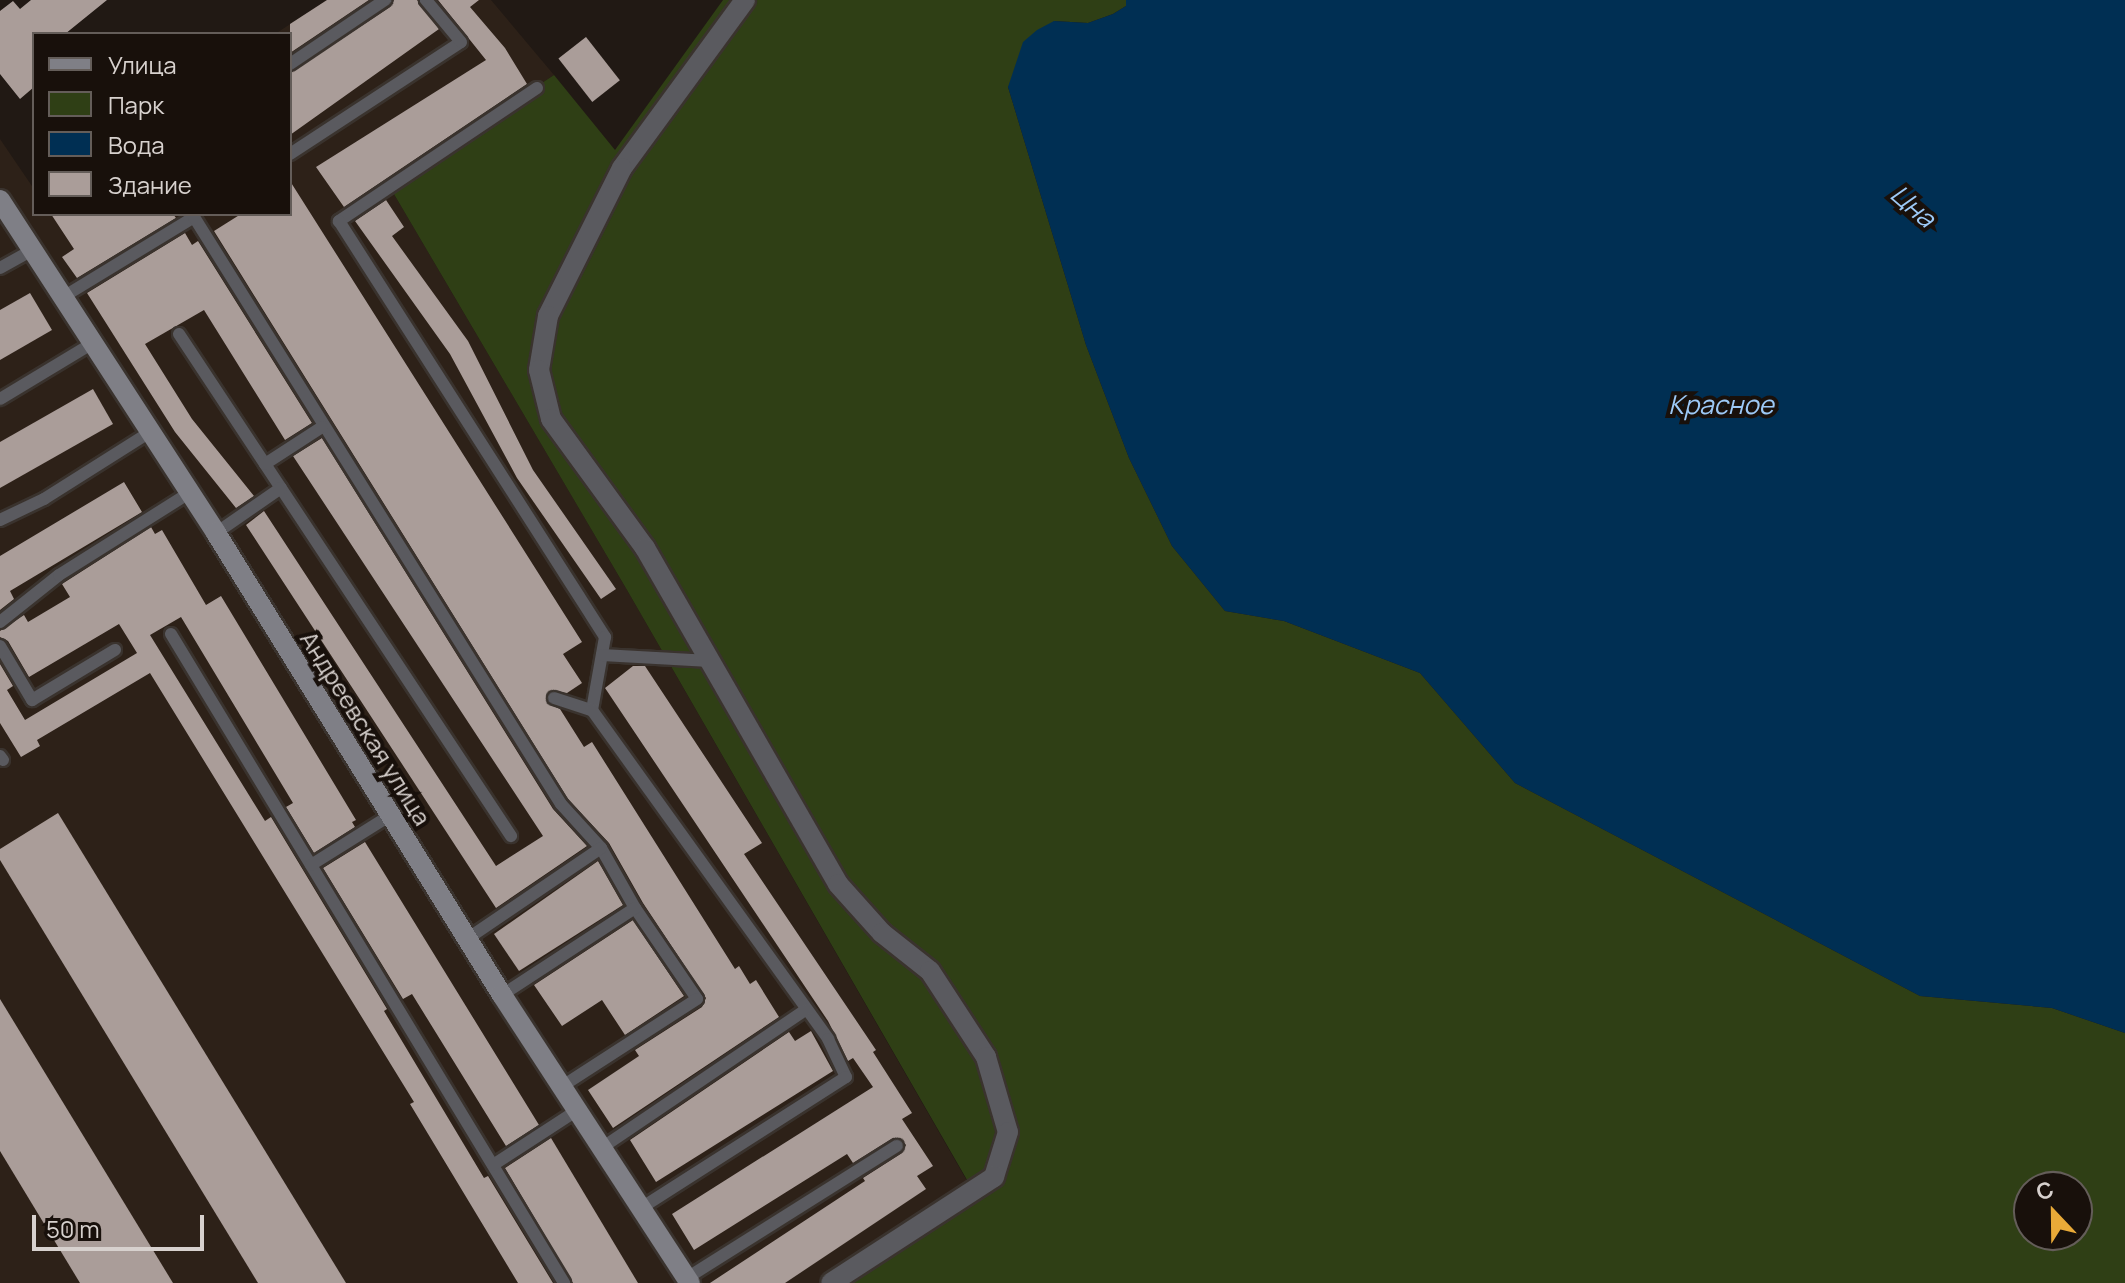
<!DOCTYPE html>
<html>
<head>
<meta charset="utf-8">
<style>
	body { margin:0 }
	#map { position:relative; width:2125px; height:1283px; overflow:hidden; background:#211914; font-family:Manrope,sans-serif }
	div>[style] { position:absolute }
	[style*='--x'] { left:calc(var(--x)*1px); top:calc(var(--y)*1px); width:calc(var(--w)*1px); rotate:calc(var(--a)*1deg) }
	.built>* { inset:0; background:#2d2118 }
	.green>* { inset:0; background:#2f3f15 }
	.water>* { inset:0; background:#002f53 }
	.building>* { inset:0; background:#aa9d99; transform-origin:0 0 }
	.roads { filter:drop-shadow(2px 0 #3a332e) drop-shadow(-2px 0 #3a332e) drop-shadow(0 2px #3a332e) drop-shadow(0 -2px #3a332e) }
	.lane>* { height:12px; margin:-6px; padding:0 6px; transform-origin:6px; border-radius:6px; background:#5a5a5f }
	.street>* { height:20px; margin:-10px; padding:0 10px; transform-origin:10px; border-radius:10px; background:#5a5a5f }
	.secondary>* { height:20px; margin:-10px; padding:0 10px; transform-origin:10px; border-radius:10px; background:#7f7f86 }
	span { translate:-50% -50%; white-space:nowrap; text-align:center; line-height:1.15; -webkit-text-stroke:8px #18100b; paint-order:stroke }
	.street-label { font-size:24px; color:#d7d1ce }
	.water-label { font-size:26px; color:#9dc9f6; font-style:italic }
	.legend { position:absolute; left:32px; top:32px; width:260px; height:184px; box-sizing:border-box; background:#18100b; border:2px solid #645d59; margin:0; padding:10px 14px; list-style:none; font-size:24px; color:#d7d1ce }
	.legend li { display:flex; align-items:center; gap:16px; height:40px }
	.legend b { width:40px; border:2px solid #645d59 }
	.north { position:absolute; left:2013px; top:1171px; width:80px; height:80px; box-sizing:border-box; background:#18100b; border:2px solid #645d59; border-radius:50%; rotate:338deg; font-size:22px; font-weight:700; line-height:32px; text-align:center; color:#d7d1ce }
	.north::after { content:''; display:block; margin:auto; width:28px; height:36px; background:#e9aa38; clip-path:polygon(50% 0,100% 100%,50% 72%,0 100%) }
	.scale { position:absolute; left:32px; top:1215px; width:172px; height:36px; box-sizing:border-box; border:4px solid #d7d1ce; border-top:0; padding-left:10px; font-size:24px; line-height:28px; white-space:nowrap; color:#d7d1ce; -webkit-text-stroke:6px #18100b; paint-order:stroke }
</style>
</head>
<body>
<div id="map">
	<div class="built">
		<i style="clip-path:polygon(327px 0,491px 0,554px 75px,388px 184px,627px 590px,974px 1193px,842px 1283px,0 1283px,0 139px,34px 189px,34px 214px,290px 214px,290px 34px,275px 34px)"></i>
	</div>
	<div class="green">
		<i style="clip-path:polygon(evenodd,723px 0,1126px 0,1126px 6px,1113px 14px,1088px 23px,1054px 21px,1008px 87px,1086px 345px,1129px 458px,1172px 546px,1225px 611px,1284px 621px,1420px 673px,1515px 783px,1920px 996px,2052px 1008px,2125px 1033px,2125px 1283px,842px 1283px,974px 1192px,627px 590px,388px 184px,554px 75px,615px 150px,723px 0,2029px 1187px,2077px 1187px,2077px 1235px,2029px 1235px,2029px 1187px)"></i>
	</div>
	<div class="water">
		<i style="clip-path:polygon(1126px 0,2125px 0,2125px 1033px,2052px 1008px,1920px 996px,1515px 783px,1420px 673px,1284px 621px,1225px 611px,1172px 546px,1129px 458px,1086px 345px,1008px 87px,1023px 42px,1037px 30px,1054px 21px,1088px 23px,1113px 14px,1126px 6px)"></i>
	</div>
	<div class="building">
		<i style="clip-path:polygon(31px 0,107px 0,65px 34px,34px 34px,34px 87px,20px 99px,0 74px,0 11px,13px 1px,20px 9px)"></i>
		<i style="clip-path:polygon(327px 0,369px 0,290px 53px,290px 24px)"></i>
		<i style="clip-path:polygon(394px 0,417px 0,439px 29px,290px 135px,290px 73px,390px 7px)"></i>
		<i style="clip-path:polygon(438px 0,479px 0,470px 7px,505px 48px,527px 84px,344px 207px,316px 167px,486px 60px)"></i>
		<i style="left:586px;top:37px;width:55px;height:35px;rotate:52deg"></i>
		<i style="clip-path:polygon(290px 181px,582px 642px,563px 654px,582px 683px,567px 693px,549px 691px,547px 703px,560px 709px,584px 747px,592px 742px,735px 969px,739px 966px,750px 984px,756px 980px,779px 1017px,613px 1128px,588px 1090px,639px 1056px,635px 1050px,702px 1007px,706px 998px,643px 903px,609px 843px,568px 799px,214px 231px,241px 214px,290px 214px)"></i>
		<i style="clip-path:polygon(386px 200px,404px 227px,392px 236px,468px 341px,533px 470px,616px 589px,601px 599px,517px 478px,450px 354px,355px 221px)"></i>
		<i style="clip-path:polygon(51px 214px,173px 214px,176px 218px,77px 278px,62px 257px,74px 249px)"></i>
		<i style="clip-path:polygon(185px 233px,192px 245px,198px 241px,312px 423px,285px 440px,204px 310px,145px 344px,192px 419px,254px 496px,236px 508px,175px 432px,87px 293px)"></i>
		<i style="clip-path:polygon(30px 293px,52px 330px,0 360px,0 310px)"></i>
		<i style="clip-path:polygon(93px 389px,113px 424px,0 488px,0 442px)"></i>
		<i style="clip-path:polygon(322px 438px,553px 809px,587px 846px,496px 908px,246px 525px,264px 511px,496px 866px,543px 836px,293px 456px)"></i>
		<i style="clip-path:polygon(124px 482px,142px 512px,10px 591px,14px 599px,0 610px,0 556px)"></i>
		<i style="clip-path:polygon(151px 527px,155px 534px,162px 530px,206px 605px,221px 596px,356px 820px,352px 822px,355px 827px,314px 853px,286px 807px,293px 803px,181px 617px,150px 635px,265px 821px,271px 817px,387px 1009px,384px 1011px,484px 1178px,488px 1176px,553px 1283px,518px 1283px,410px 1104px,414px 1102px,150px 673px,37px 740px,40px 746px,21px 757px,0 723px,0 664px,13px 686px,7px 690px,25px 720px,137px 653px,119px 624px,29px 677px,8px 641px,0 637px,0 631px,24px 615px,28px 622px,70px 597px,62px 584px)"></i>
		<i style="clip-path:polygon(633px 666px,645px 666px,762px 843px,744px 854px,876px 1050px,873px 1052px,912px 1113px,902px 1119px,933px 1166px,917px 1176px,926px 1189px,785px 1283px,710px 1283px,865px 1181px,863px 1178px,902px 1153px,906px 1145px,900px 1138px,893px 1138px,853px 1163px,847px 1154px,694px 1250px,672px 1214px,873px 1087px,853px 1058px,848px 1061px,828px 1021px,605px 688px)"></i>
		<i style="clip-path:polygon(58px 813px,346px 1283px,258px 1283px,0 860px,0 849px)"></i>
		<i style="clip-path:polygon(365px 842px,539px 1125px,506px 1146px,412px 994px,403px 999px,323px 868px)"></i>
		<i style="clip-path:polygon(598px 861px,623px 905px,519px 971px,494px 934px)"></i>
		<i style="clip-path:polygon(633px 920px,684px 996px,625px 1035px,602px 1000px,562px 1026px,534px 985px)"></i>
		<i style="clip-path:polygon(0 999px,173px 1283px,80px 1283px,0 1151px)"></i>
		<i style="clip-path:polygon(811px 1031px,833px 1071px,656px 1182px,630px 1140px,789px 1032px,795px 1041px)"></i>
		<i style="clip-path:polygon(551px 1138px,638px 1283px,573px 1283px,505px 1168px)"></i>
	</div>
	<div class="roads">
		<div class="lane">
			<i style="--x:290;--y:64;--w:115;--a:-34"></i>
			<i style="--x:537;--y:88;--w:239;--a:146.1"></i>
			<i style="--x:339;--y:221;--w:494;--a:57.4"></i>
			<i style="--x:605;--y:637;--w:74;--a:100.1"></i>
			<i style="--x:290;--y:154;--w:204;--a:-33.2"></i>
			<i style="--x:461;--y:42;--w:55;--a:-129.8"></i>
			<i style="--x:0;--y:268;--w:37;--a:-29"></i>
			<i style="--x:63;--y:297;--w:153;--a:-31.4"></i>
			<i style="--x:194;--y:217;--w:692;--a:57.99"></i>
			<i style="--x:561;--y:804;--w:59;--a:47.7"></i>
			<i style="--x:601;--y:848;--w:69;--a:60.5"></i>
			<i style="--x:635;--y:908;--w:110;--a:55.7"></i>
			<i style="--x:697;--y:999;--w:162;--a:147.1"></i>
			<i style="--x:179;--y:334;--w:602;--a:56.52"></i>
			<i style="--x:0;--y:399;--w:109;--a:-31.1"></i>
			<i style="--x:265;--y:464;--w:68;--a:-33"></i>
			<i style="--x:0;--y:520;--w:49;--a:-25.5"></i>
			<i style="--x:44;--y:499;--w:125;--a:-32.3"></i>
			<i style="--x:216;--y:533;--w:79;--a:-34.7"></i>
			<i style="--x:0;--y:622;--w:75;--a:-38.5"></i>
			<i style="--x:59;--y:575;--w:154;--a:-32.2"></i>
			<i style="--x:171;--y:634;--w:759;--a:58.8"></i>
			<i style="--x:0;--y:646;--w:63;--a:59.3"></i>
			<i style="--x:32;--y:700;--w:97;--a:-31.1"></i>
			<i style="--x:602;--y:655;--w:108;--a:3.2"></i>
			<i style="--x:554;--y:698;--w:40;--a:18"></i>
			<i style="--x:592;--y:710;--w:405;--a:54.3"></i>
			<i style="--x:828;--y:1039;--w:42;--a:64.7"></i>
			<i style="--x:846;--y:1077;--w:243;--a:147.4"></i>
			<i style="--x:0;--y:756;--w:5;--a:53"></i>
			<i style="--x:311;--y:865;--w:92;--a:-32.1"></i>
			<i style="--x:467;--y:939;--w:162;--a:-34.2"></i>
			<i style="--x:502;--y:995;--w:159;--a:-33.2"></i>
			<i style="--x:600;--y:1149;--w:248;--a:-34.1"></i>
			<i style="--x:493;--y:1165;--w:99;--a:-33"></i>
			<i style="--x:687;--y:1278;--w:248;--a:-32.2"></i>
		</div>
		<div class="street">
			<i style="--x:745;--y:0;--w:208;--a:126.2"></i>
			<i style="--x:622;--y:168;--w:165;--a:116.6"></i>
			<i style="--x:548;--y:316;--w:55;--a:99.5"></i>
			<i style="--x:539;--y:370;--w:50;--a:76.2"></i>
			<i style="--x:551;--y:419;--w:160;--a:53.9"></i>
			<i style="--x:645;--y:548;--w:387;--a:60.1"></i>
			<i style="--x:838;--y:884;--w:66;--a:48.1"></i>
			<i style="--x:882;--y:933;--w:61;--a:38.4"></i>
			<i style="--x:930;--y:971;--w:103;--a:56.9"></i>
			<i style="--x:986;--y:1057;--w:78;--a:73.7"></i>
			<i style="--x:1008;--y:1132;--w:47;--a:107.3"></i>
			<i style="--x:994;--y:1177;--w:194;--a:147"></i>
		</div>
		<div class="secondary">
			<i style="--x:0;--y:200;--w:397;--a:57"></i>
			<i style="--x:216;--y:533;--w:543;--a:58.24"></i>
			<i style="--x:502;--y:995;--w:344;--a:56.9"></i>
		</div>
	</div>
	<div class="street-label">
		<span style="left:366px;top:728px;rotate:58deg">Андреевская улица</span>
	</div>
	<div class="water-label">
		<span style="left:1913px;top:206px;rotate:41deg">Цна</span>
		<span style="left:1721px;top:405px">Красное</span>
	</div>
	<ul class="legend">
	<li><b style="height:10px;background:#7f7f86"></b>Улица</li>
	<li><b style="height:22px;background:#2f3f15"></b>Парк</li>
	<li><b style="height:22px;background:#002f53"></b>Вода</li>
	<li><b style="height:22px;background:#aa9d99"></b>Здание</li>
	</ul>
	<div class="north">С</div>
	<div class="scale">50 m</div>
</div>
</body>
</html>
